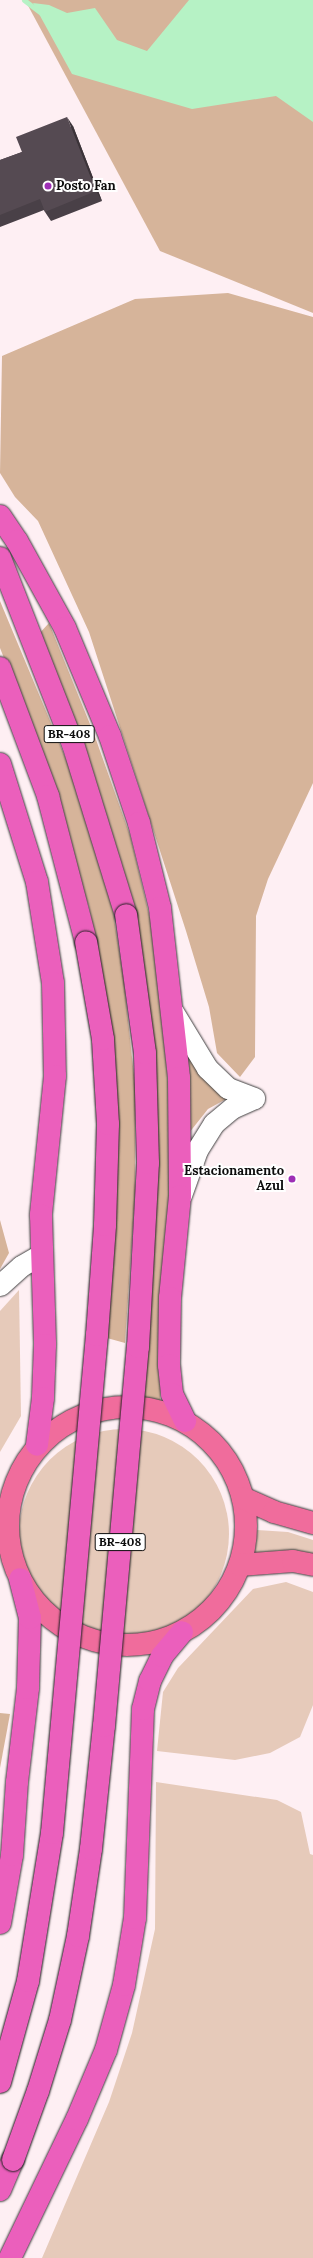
<!DOCTYPE html>
<html>
<head>
<meta charset="utf-8">
<style>
	body { margin:0 }
	#map { position:relative; width:313px; height:2258px; overflow:hidden; background:#feeff3; font-family:Lora,serif }
	div>[style] { position:absolute }
	[style*='--x'] { left:calc(var(--x)*1px); top:calc(var(--y)*1px); width:calc(var(--w)*1px); rotate:calc(var(--a)*1deg) }
	.green>* { inset:0; background:#e6caba }
	.round { border-radius:50% }
	.forest>* { inset:0; background:#d6b49a }
	.water>* { inset:0; background:#b6f2c5 }
	.stream>* { height:5px; margin:-2.5px; padding:0 2.5px; transform-origin:2.5px; border-radius:2.5px; background:#b6f2c5 }
	.roads { filter:drop-shadow(0 0 1px #404040) drop-shadow(0 0 1px #404040) }
	.minor>* { height:21px; margin:-10.5px; padding:0 10.5px; transform-origin:10.5px; border-radius:10.5px; background:#fff }
	.major>* { height:22px; margin:-11px; padding:0 11px; transform-origin:11px; border-radius:11px; background:#f06c9c }
	.major>.ring { margin:-11px; padding:0; box-sizing:content-box; background:none; border:22px solid #f06c9c; border-radius:50% }
	.highway>* { height:22px; margin:-11px; padding:0 11px; transform-origin:11px; border-radius:11px; background:#eb5fbc }
	.bridges { filter:drop-shadow(0 0 1px #1e1e1e) drop-shadow(0 0 1px #1e1e1e) }
	.highway-bridge>* { height:22px; margin:-11px; padding:0 11px; transform-origin:11px; border-radius:11px; background:#eb5fbc }
	.wall>* { inset:0; background:#494047 }
	.shaded-wall>* { inset:0; background:#3c3439 }
	.building>* { inset:0; background:#554a52 }
	.dots>* { width:11px; height:11px; translate:-50% -50%; box-sizing:border-box; border:2px solid #fff; border-radius:50% }
	span { translate:-50% -50%; white-space:nowrap; text-align:center; line-height:1.15; -webkit-text-stroke:4px #fff; paint-order:stroke }
	.shield-label span { padding:1px 3px; background:#fff; border:1px solid; border-radius:3px; -webkit-text-stroke-width:0 }
	.shield-label { font-size:12px; color:#0d0d0d; font-weight:700 }
	.poi-label { font-size:13px; color:#0d0d0d; font-weight:700 }
	.left { translate:0 -50%; text-align:left }
	.right { translate:-100% -50%; text-align:right }
</style>
</head>
<body>
<div id="map">
	<div class="green">
		<div style="clip-path:polygon(19px 1290px,21px 1416px,0 1452px,0 1311px)"></div>
		<div class="round" style="left:19px;top:1429px;width:210px;height:210px"></div>
		<div style="clip-path:polygon(257px 1530px,288px 1532px,313px 1540px,313px 1559px,254px 1557px)"></div>
		<div style="clip-path:polygon(286px 1582px,313px 1592px,313px 1705px,300px 1737px,270px 1753px,235px 1760px,157px 1751px,163px 1692px,178px 1668px,253px 1589px)"></div>
		<div style="clip-path:polygon(156px 1782px,277px 1800px,301px 1812px,310px 1854px,313px 1855px,313px 2258px,42px 2258px,109px 2102px,132px 2033px,155px 1929px)"></div>
	</div>
	<div class="forest">
		<div style="clip-path:polygon(25px 0,313px 0,313px 313px,160px 251px)"></div>
		<div style="clip-path:polygon(228px 293px,313px 317px,313px 783px,268px 879px,256px 916px,255px 1057px,240px 1077px,217px 1053px,209px 1007px,186px 931px,89px 632px,38px 521px,15px 497px,0 473px,2px 356px,135px 299px)"></div>
		<div style="clip-path:polygon(0 601px,79px 790px,110px 892px,124px 983px,135px 1085px,135px 1193px,125px 1343px,107px 1338px,117px 1190px,113px 1064px,106px 997px,89px 907px,23px 706px,0 648px)"></div>
		<div style="clip-path:polygon(49px 623px,94px 734px,130px 835px,155px 939px,172px 1126px,160px 1404px,140px 1399px,144px 990px,36px 637px)"></div>
		<div style="clip-path:polygon(185px 1047px,230px 1097px,208px 1109px,189px 1133px)"></div>
		<div style="clip-path:polygon(0 1220px,9px 1253px,0 1269px)"></div>
		<div style="clip-path:polygon(0 1713px,10px 1714px,0 1768px)"></div>
	</div>
	<div class="water">
		<div style="clip-path:polygon(189px 0,313px 0,313px 122px,276px 96px,192px 109px,72px 74px,33px 3px,49px 5px,67px 13px,95px 8px,117px 40px,147px 51px)"></div>
	</div>
	<div class="stream">
		<div style="--x:24;--y:0;--w:21;--a:37"></div>
	</div>
	<div class="roads">
		<div class="minor">
			<div style="--x:173;--y:1012;--w:66;--a:58.7"></div>
			<div style="--x:207;--y:1068;--w:29;--a:44"></div>
			<div style="--x:228;--y:1088;--w:28;--a:21"></div>
			<div style="--x:181;--y:1195;--w:48;--a:-70.4"></div>
			<div style="--x:197;--y:1150;--w:32;--a:-58"></div>
			<div style="--x:214;--y:1123;--w:23;--a:-40"></div>
			<div style="--x:232;--y:1108;--w:24;--a:-24"></div>
			<div style="--x:0;--y:1285;--w:28;--a:-42"></div>
			<div style="--x:21;--y:1266;--w:24;--a:-30"></div>
		</div>
		<div class="major">
			<div class="ring" style="left:8px;top:1407px;width:216px;height:216px"></div>
			<div style="--x:243;--y:1498;--w:34;--a:24"></div>
			<div style="--x:274;--y:1512;--w:41;--a:15.8"></div>
			<div style="--x:240;--y:1565;--w:53;--a:-4.3"></div>
			<div style="--x:293;--y:1561;--w:20;--a:11"></div>
		</div>
		<div class="highway">
			<div style="--x:0;--y:516;--w:30;--a:56"></div>
			<div style="--x:17;--y:541;--w:99;--a:61.1"></div>
			<div style="--x:65;--y:628;--w:117;--a:67.4"></div>
			<div style="--x:110;--y:736;--w:92;--a:71.6"></div>
			<div style="--x:139;--y:823;--w:88;--a:76.1"></div>
			<div style="--x:160;--y:908;--w:171;--a:83.6"></div>
			<div style="--x:179;--y:1078;--w:118;--a:89.5"></div>
			<div style="--x:180;--y:1196;--w:102;--a:95.6"></div>
			<div style="--x:170;--y:1298;--w:67;--a:90.9"></div>
			<div style="--x:169;--y:1365;--w:29;--a:84"></div>
			<div style="--x:172;--y:1394;--w:30;--a:64"></div>
			<div style="--x:0;--y:558;--w:200;--a:68.6"></div>
			<div style="--x:73;--y:744;--w:179;--a:72.8"></div>
			<div style="--x:0;--y:668;--w:137;--a:69.4"></div>
			<div style="--x:48;--y:796;--w:151;--a:75.4"></div>
			<div style="--x:0;--y:764;--w:124;--a:72.6"></div>
			<div style="--x:37;--y:882;--w:102;--a:81"></div>
			<div style="--x:53;--y:983;--w:93;--a:88.8"></div>
			<div style="--x:55;--y:1076;--w:140;--a:95.8"></div>
			<div style="--x:41;--y:1215;--w:130;--a:88.2"></div>
			<div style="--x:45;--y:1345;--w:53;--a:92.2"></div>
			<div style="--x:43;--y:1398;--w:47;--a:97.3"></div>
			<div style="--x:0;--y:1923;--w:69;--a:-80"></div>
			<div style="--x:12;--y:1855;--w:73;--a:-86.1"></div>
			<div style="--x:17;--y:1782;--w:95;--a:-83.3"></div>
			<div style="--x:28;--y:1688;--w:70;--a:-88.4"></div>
			<div style="--x:30;--y:1618;--w:40;--a:-104.4"></div>
			<div style="--x:0;--y:2190;--w:33;--a:-67"></div>
			<div style="--x:10;--y:2258;--w:154;--a:-64.3"></div>
			<div style="--x:77;--y:2119;--w:75;--a:-67.2"></div>
			<div style="--x:106;--y:2050;--w:67;--a:-74.5"></div>
			<div style="--x:124;--y:1985;--w:68;--a:-80.7"></div>
			<div style="--x:135;--y:1918;--w:209;--a:-87.8"></div>
			<div style="--x:143;--y:1709;--w:29;--a:-76"></div>
			<div style="--x:150;--y:1681;--w:28;--a:-64"></div>
			<div style="--x:162;--y:1656;--w:31;--a:-50"></div>
		</div>
	</div>
	<div class="bridges">
		<div class="highway-bridge">
			<div style="--x:0;--y:2082;--w:105;--a:-74.5"></div>
			<div style="--x:28;--y:1981;--w:150;--a:-80.8"></div>
			<div style="--x:52;--y:1833;--w:500;--a:-84.84"></div>
			<div style="--x:97;--y:1335;--w:110;--a:-85.8"></div>
			<div style="--x:105;--y:1225;--w:101;--a:-88.3"></div>
			<div style="--x:108;--y:1124;--w:85;--a:-93.4"></div>
			<div style="--x:103;--y:1039;--w:98;--a:-99.9"></div>
			<div style="--x:13;--y:2160;--w:73;--a:-70.1"></div>
			<div style="--x:38;--y:2091;--w:74;--a:-72.8"></div>
			<div style="--x:60;--y:2020;--w:86;--a:-77.9"></div>
			<div style="--x:78;--y:1936;--w:88;--a:-81.5"></div>
			<div style="--x:91;--y:1849;--w:124;--a:-84"></div>
			<div style="--x:104;--y:1726;--w:381;--a:-84.9"></div>
			<div style="--x:138;--y:1347;--w:184;--a:-86.9"></div>
			<div style="--x:148;--y:1163;--w:110;--a:-91.6"></div>
			<div style="--x:145;--y:1053;--w:139;--a:-97.8"></div>
		</div>
	</div>
	<div class="wall">
		<div style="clip-path:polygon(73px 126px,102px 201px,51px 221px,45px 212px,44px 210px,0 227px,0 160px,22px 152px)"></div>
	</div>
	<div class="shaded-wall">
		<div style="clip-path:polygon(67px 117px,73px 126px,102px 201px,96px 191px)"></div>
	</div>
	<div class="building">
		<div style="clip-path:polygon(67px 117px,96px 191px,45px 212px,40px 199px,0 215px,0 160px,22px 152px,16px 137px)"></div>
	</div>
	<div class="dots">
		<div style="left:48px;top:186px;background:#9e2eb5"></div>
		<div style="left:292px;top:1179px;background:#9e2eb5"></div>
	</div>
	<div class="shield-label">
		<span style="left:69px;top:734px">BR-408</span>
		<span style="left:120px;top:1542px">BR-408</span>
	</div>
	<div class="poi-label">
		<span class="left" style="left:56px;top:186px">Posto Fan</span>
		<span class="right" style="left:284px;top:1179px">Estacionamento<br>Azul</span>
	</div>
</div>
</body>
</html>
